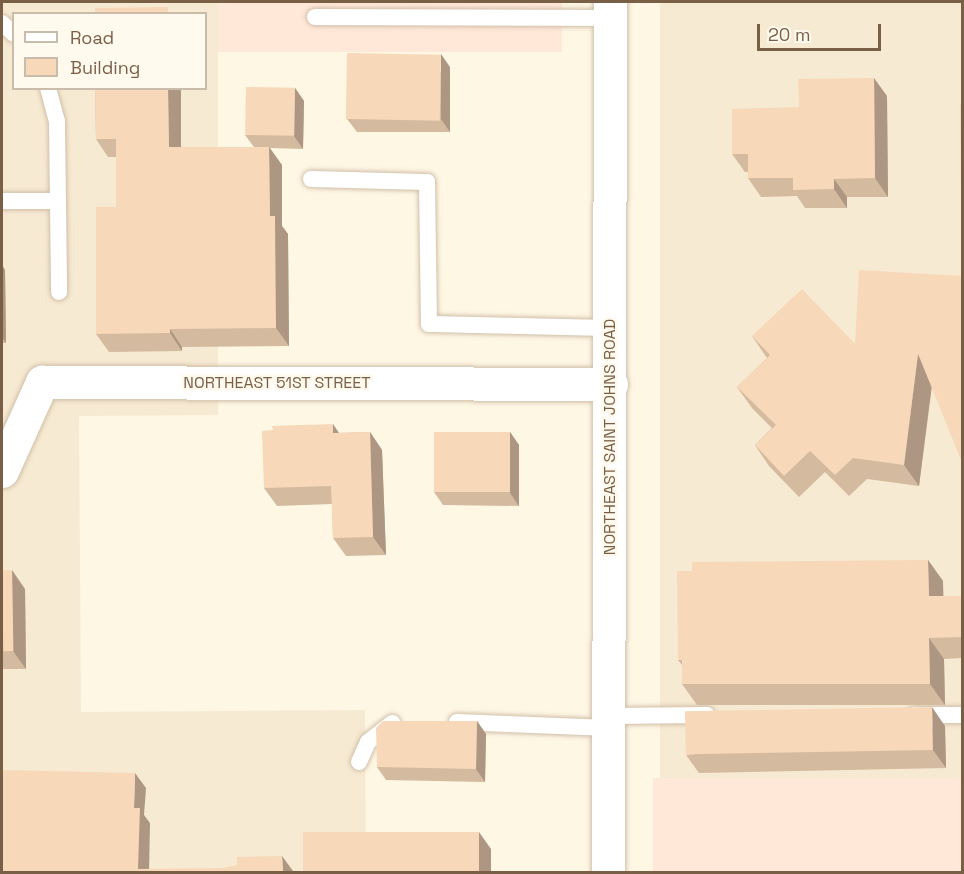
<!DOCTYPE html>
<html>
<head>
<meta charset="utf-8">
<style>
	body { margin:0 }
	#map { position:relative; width:964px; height:874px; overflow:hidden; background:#fef7e4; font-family:"Space Grotesk",sans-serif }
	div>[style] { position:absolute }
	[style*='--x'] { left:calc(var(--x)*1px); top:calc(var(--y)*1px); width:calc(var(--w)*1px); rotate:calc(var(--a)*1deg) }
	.residential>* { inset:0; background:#f7ead2; transform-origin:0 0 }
	.commercial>* { inset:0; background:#ffe8d8; transform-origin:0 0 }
	.roads { filter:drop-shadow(0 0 2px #d1bfa9) drop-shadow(0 0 2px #d1bfa9) }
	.lane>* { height:16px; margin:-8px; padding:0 8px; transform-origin:8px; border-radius:8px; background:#fff }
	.street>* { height:33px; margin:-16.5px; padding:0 16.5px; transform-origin:16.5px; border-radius:16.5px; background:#fff }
	.secondary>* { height:33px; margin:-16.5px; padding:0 16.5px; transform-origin:16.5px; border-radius:16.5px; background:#fff }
	.wall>* { inset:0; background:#d4ba9f }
	.shaded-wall>* { inset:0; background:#ad9782 }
	.building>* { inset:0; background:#f7d8b9; transform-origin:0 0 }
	span { translate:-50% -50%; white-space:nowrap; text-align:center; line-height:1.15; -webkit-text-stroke:5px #fffaed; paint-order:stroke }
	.street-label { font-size:16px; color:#7a5f47 }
	.frame { position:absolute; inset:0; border:3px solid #7a5f47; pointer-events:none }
	.legend { position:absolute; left:12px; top:12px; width:195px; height:78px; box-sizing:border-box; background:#fffaed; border:2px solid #cabcab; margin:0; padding:8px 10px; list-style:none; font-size:18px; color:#7a5f47 }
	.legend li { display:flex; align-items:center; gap:12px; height:30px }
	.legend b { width:30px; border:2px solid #cabcab }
	.scale { position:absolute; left:757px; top:24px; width:124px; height:27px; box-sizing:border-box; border:3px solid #7a5f47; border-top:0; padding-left:8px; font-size:18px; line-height:21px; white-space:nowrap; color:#7a5f47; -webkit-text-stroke:4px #fffaed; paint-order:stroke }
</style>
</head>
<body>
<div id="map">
	<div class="residential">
		<div style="clip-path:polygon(evenodd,2px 2px,218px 2px,218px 415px,79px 416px,81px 712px,365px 710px,366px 872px,2px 872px,2px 2px,14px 14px,206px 14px,206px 88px,14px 88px,14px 14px)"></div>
		<div style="left:660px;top:2px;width:302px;height:780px"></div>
	</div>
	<div class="commercial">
		<div style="left:218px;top:2px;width:344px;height:50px"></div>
		<div style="left:962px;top:778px;width:94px;height:309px;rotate:90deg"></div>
	</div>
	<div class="roads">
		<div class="lane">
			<div style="--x:315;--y:17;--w:295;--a:0.2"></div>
			<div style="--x:2;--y:23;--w:16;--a:43"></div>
			<div style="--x:48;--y:88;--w:34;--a:75"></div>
			<div style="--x:57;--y:121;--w:171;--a:89.3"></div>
			<div style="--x:311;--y:179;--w:116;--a:1.5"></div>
			<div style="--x:427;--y:182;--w:142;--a:89.2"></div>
			<div style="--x:429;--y:324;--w:181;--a:1.3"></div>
			<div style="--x:2;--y:201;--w:56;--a:0"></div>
			<div style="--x:915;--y:715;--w:47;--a:0"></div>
			<div style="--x:609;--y:716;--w:98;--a:-0.6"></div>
			<div style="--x:457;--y:722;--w:152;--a:2.3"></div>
			<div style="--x:359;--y:762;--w:22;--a:-66"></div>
			<div style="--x:368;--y:742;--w:31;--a:-38"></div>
		</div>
		<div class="street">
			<div style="--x:2;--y:471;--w:98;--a:-65.8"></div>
			<div style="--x:42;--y:382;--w:569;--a:0.2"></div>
		</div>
		<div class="secondary">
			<div style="--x:608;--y:872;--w:870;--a:-89.87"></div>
		</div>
	</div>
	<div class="wall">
		<div style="clip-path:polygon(450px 67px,450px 132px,357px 132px,347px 119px)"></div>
		<div style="clip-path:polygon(95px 88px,181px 88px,181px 147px,254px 147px,245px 135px,295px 88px,304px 101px,303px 149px,270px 148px,282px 165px,282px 226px,288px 234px,289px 346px,182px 347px,182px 351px,109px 352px,96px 334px,116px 207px,116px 157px,108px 157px,96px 139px)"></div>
		<div style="clip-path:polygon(887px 96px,888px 197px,847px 197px,847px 208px,805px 208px,797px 196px,761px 197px,748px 178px,748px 172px,745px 172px,732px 154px,799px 107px)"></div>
		<div style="clip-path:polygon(2px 265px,5px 270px,6px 343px,2px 343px)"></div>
		<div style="clip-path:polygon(962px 276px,963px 464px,932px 387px,919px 486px,867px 479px,849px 496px,825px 472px,799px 497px,769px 466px,755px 445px,772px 428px,752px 408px,737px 387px,767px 358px,752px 336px,855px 344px)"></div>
		<div style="clip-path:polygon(370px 432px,382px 450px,386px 555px,346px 556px,333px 538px,332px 504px,277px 506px,264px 488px,339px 433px)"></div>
		<div style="clip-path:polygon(510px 432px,519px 445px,519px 506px,443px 505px,434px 492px)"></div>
		<div style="clip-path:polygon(928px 560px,943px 581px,943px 596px,963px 596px,963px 658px,944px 659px,945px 705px,697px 705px,682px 684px,682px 665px,678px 660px,692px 571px)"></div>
		<div style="clip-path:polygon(2px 571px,25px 589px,26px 669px,2px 669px)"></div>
		<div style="clip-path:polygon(477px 721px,486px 734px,485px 782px,386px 780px,377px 767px)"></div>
		<div style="clip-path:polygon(945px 726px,946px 768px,699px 773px,686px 755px)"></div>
	</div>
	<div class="shaded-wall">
		<div style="clip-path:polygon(441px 54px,450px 67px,450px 132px,441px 119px)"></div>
		<div style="clip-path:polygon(874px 78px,887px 96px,888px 197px,875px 178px)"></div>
		<div style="clip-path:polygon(168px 88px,181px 88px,181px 165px,169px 147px)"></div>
		<div style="clip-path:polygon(295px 88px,304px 101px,303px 149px,294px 136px)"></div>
		<div style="clip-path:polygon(269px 147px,282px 165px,282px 226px,288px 234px,289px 346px,276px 328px,270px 216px)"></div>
		<div style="clip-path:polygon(834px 179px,847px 197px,847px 208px,834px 189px)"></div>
		<div style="clip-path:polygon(2px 265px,5px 270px,6px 343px,2px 337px)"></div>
		<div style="clip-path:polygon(170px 329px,182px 347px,182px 351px,170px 333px)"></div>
		<div style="clip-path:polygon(918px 354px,933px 375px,919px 486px,904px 465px)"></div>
		<div style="clip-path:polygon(333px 424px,345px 442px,333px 433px)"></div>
		<div style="clip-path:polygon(370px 432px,382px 450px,386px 555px,373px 537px)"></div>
		<div style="clip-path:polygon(510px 432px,519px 445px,519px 506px,510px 493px)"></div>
		<div style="clip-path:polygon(928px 560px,943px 581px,944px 617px,929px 596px)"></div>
		<div style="clip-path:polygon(12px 570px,25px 589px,26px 669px,13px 651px)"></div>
		<div style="clip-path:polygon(929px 638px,944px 659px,945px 705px,930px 684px)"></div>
		<div style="clip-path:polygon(932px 707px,945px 726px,946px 768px,933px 750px)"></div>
		<div style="clip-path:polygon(477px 721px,486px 734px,485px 782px,476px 769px)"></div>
		<div style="clip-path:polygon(135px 773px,146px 788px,144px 815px,150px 823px,149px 873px,138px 869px,134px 808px)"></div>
		<div style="clip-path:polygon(479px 832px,491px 849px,491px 873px,479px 873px)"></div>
		<div style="clip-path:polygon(282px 856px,293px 871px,293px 873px,283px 873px)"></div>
	</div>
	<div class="building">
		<div style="clip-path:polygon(168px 7px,168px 14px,95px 14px,95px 8px)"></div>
		<div style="left:347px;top:53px;width:94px;height:66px;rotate:1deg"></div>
		<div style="clip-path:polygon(874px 78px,875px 178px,834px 179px,834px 189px,793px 190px,793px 178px,748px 178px,748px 154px,732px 154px,732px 109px,799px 107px,798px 79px)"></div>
		<div style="left:246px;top:87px;width:49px;height:48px;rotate:1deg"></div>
		<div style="clip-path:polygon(95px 88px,168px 88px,169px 147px,269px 147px,270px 216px,275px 216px,276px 328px,170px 329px,170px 333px,96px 334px,96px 207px,116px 207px,116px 139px,96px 139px)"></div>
		<div style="clip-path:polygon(960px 104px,963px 104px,963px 464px,918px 354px,904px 465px,853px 458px,835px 475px,810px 451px,784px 476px,755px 445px,776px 425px,737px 387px,770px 355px,752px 336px,802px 289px,855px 344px,859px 270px,962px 276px)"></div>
		<div style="clip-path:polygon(333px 424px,333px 433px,370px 432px,373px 537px,333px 538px,331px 486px,264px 488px,262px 431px,273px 430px,272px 426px)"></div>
		<div style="left:434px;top:432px;width:76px;height:60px"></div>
		<div style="clip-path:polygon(928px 560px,929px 596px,963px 596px,963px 637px,929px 638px,930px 684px,682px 684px,682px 660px,678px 660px,677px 571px,692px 571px,692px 562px)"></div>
		<div style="left:12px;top:570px;width:81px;height:10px;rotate:89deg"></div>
		<div style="left:932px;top:707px;width:43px;height:247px;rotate:89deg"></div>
		<div style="clip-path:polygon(383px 721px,477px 721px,476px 769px,377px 767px,376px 728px)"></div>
		<div style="clip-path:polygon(2px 770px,135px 773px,134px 808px,140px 808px,138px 869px,223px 868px,237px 865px,237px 857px,282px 856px,283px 873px,2px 873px)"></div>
		<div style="left:479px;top:832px;width:41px;height:176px;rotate:90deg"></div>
	</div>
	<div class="street-label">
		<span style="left:277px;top:383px">NORTHEAST 51ST STREET</span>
		<span style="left:610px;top:437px;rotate:-90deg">NORTHEAST SAINT JOHNS ROAD</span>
	</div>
	<div class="frame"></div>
	<ul class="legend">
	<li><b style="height:8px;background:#fff"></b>Road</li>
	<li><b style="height:16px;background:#f7d8b9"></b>Building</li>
	</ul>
	<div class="scale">20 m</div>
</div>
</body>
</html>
